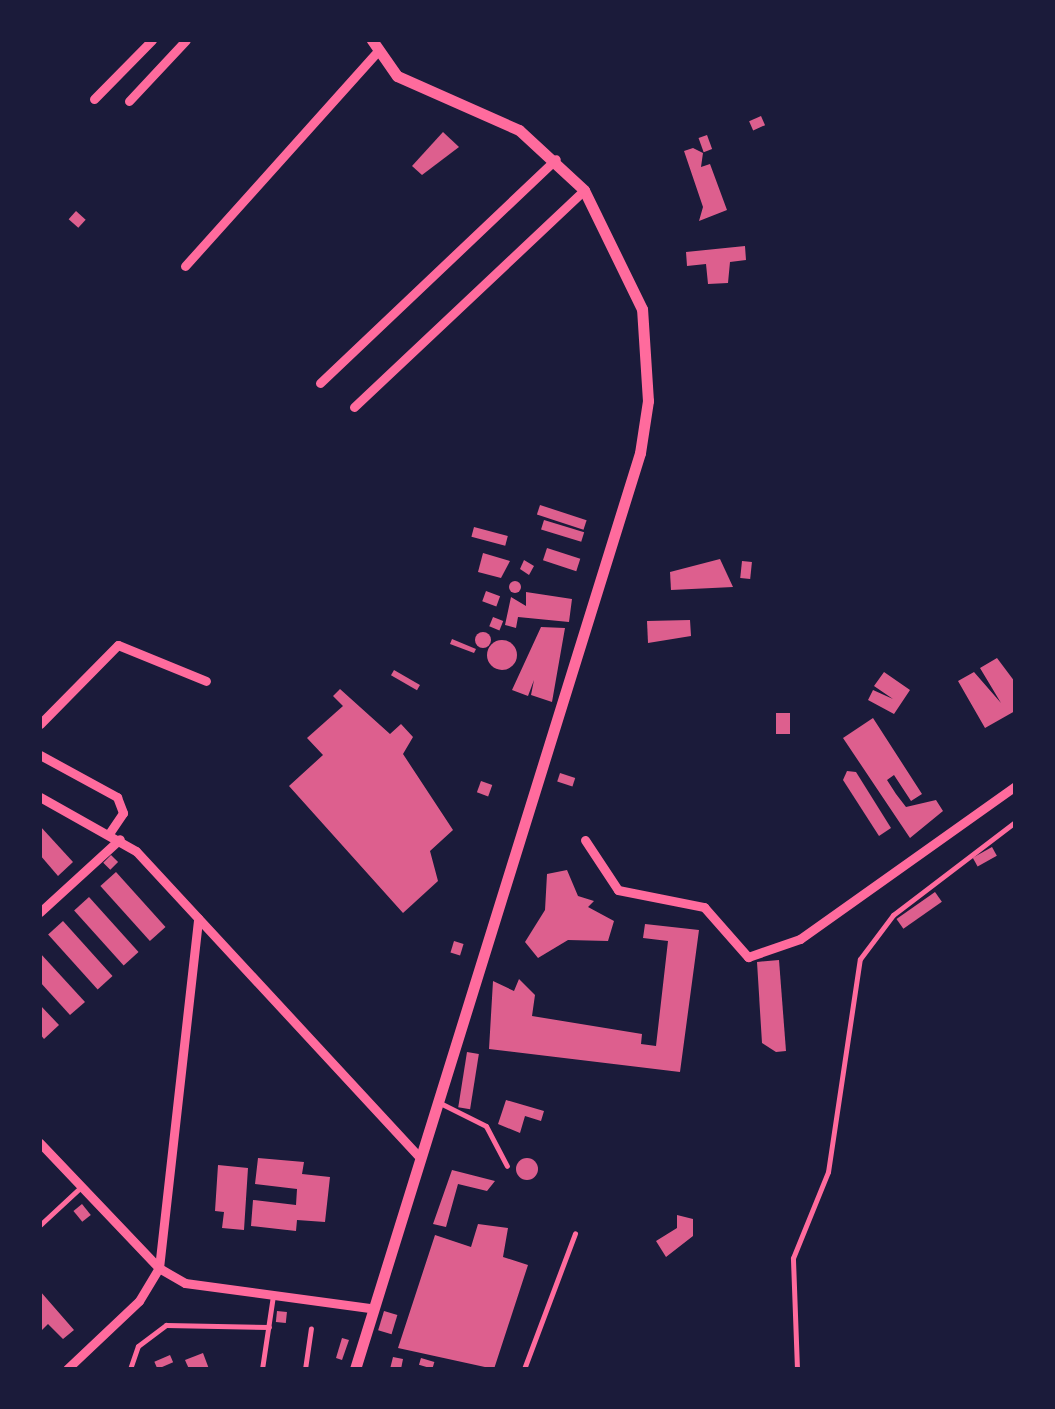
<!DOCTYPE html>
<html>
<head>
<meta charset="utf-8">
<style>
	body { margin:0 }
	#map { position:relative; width:1055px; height:1409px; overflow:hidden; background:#1b1b3a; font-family:"Open Sans",sans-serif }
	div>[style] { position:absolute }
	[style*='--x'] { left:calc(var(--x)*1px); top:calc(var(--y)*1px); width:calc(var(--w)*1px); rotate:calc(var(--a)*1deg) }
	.building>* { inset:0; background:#dd5f8e; transform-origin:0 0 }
	.round { border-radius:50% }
	.service>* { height:5px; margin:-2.5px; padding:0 2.5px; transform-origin:2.5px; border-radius:2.5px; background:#ff6b9d }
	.minor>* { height:9px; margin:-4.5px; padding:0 4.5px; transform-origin:4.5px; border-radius:4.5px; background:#ff6b9d }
	.tertiary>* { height:11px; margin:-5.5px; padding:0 5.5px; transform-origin:5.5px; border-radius:5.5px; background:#ff6b9d }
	span { translate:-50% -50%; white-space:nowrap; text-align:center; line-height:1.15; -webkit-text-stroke:9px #1b1b3a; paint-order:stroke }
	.frame { position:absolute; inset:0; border:42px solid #1b1b3a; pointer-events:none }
</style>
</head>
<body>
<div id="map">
	<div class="building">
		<div style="left:761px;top:116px;width:10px;height:13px;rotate:66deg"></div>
		<div style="clip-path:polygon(443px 132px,459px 147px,422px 175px,412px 166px)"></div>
		<div style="left:707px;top:135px;width:15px;height:9px;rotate:70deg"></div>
		<div style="clip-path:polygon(693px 148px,703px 153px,701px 167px,710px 164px,727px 210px,699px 221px,703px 207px,684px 151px)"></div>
		<div style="left:76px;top:211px;width:13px;height:11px;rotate:42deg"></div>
		<div style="clip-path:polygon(745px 246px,746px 260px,730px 262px,728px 283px,708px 284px,706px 264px,687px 266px,686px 252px)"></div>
		<div style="left:540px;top:505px;width:49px;height:10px;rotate:18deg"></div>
		<div style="left:544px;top:520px;width:42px;height:10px;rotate:17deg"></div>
		<div style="left:474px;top:527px;width:35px;height:10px;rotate:15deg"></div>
		<div style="left:547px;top:548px;width:35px;height:13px;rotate:18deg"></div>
		<div style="clip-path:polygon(483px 553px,510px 561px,501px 578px,478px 572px)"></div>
		<div style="clip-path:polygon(720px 559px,733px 587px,671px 590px,670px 572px)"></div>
		<div style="clip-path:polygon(524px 560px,534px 566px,529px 575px,520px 569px)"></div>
		<div style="left:742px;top:561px;width:10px;height:17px;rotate:6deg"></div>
		<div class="round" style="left:509px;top:581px;width:12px;height:12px"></div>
		<div style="left:486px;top:591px;width:15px;height:11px;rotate:20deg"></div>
		<div style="clip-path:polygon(526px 592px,572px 599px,569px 622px,518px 617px,516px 628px,505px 625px,511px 597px,526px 606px)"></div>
		<div style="left:493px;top:617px;width:11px;height:10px;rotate:22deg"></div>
		<div style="clip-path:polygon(690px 620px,691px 636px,648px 643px,647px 621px)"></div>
		<div style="clip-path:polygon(541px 627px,565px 628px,552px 702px,531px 695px,534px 680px,528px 696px,512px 690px)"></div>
		<div class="round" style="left:475px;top:632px;width:16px;height:16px"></div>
		<div style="clip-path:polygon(452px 639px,476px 649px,474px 653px,450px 644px)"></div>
		<div class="round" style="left:487px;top:640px;width:30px;height:30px"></div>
		<div style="clip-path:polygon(997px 658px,1015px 682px,1015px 711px,985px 728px,958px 681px,974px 672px,1001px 703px,980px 668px)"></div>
		<div style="left:394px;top:670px;width:30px;height:6px;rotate:30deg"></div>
		<div style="clip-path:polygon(884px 672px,910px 690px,894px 714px,868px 700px,873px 690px,893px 699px,874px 686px)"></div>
		<div style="clip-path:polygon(340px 689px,390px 734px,401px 724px,413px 737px,403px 754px,453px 830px,430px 851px,438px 881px,403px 913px,289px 786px,323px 755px,307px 738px,343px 706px,333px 696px)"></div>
		<div style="left:776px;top:713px;width:14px;height:21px"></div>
		<div style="clip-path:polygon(873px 718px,922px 794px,911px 801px,894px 775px,887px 780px,896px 794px,906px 807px,936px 800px,943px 811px,910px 838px,843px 738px)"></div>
		<div style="clip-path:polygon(847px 771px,856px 772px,891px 828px,879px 836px,843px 780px)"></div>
		<div style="left:560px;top:773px;width:16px;height:9px;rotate:18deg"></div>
		<div style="left:481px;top:781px;width:12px;height:12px;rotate:20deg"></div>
		<div style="clip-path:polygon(40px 826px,73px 862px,58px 876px,40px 855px)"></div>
		<div style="left:992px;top:847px;width:10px;height:22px;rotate:61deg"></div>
		<div style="left:111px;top:855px;width:10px;height:11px;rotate:45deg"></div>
		<div style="clip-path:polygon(567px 870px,578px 896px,594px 901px,588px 907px,614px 921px,608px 941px,568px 940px,538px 958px,525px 942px,545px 910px,547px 874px)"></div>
		<div style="left:116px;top:872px;width:74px;height:21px;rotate:48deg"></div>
		<div style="left:935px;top:892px;width:12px;height:47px;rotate:55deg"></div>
		<div style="left:89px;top:897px;width:74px;height:20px;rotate:48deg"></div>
		<div style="left:63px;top:921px;width:74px;height:20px;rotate:48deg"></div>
		<div style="clip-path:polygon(645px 924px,699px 930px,680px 1072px,489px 1049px,493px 981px,514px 991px,519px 979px,535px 995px,532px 1016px,642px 1034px,641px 1044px,656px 1046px,668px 941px,643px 938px)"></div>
		<div style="left:454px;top:941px;width:10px;height:12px;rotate:17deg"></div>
		<div style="clip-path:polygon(40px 953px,85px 1002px,70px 1015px,40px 982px)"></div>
		<div style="clip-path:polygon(779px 960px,786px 1051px,776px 1052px,762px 1043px,757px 962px)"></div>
		<div style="clip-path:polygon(40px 1005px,59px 1025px,44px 1039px,40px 1034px)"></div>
		<div style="left:467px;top:1052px;width:12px;height:56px;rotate:9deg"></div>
		<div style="clip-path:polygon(506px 1100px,544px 1111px,541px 1121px,525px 1116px,520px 1133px,498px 1124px)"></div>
		<div class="round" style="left:516px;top:1158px;width:22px;height:22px"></div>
		<div style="clip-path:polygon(258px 1158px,304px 1162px,302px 1174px,330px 1177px,325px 1222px,297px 1220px,296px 1231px,251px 1226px,253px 1200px,296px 1205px,297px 1189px,255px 1184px)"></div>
		<div style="clip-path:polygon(218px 1165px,248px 1168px,244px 1230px,222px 1228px,224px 1212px,215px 1211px)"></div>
		<div style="clip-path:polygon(452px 1170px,495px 1181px,487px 1191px,458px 1184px,446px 1227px,433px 1224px)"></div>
		<div style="left:82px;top:1204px;width:14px;height:11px;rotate:51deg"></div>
		<div style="clip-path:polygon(677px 1215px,693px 1219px,693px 1236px,666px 1257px,656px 1241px,677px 1228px)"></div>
		<div style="clip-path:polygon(478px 1224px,508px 1228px,503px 1257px,528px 1265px,494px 1369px,398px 1348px,435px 1235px,471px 1247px)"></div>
		<div style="clip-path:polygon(40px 1291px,74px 1330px,63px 1339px,48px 1324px,40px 1332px)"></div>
		<div style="left:277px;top:1311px;width:10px;height:11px;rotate:6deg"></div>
		<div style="left:384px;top:1311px;width:14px;height:20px;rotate:17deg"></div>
		<div style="clip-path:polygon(342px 1338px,349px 1340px,342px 1360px,336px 1358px)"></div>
		<div style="clip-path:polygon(203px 1353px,209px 1369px,189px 1369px,185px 1360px)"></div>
		<div style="left:170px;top:1355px;width:8px;height:17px;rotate:67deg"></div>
		<div style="clip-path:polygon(393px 1357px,403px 1359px,401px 1369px,390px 1369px)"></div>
		<div style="left:421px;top:1358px;width:14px;height:7px;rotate:17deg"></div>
	</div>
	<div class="service">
		<div style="--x:440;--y:1103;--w:51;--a:26.6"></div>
		<div style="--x:486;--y:1126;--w:45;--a:62.3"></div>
		<div style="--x:40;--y:1225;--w:56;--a:-42.8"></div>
		<div style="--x:130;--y:1369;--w:24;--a:-71"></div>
		<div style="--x:138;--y:1346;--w:35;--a:-37"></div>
		<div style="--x:166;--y:1325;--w:103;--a:1.1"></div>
		<div style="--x:262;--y:1369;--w:75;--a:-81.5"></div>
		<div style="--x:305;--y:1369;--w:41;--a:-81.7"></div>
		<div style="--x:524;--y:1369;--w:145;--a:-69.4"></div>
		<div style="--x:797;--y:1369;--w:111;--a:-92.1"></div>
		<div style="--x:793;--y:1258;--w:93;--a:-67.9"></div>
		<div style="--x:828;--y:1172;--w:215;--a:-81.5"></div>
		<div style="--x:860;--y:959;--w:55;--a:-53.1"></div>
		<div style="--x:893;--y:915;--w:153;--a:-37.3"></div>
	</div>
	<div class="minor">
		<div style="--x:94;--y:99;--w:83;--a:-45.5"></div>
		<div style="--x:129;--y:101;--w:83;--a:-46.9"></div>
		<div style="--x:185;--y:266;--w:286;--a:-48.1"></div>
		<div style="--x:320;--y:383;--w:325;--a:-43.5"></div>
		<div style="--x:354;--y:407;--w:316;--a:-43.3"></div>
		<div style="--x:40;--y:724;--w:111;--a:-45.4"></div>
		<div style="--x:118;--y:645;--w:95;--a:22.2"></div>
		<div style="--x:40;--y:755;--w:88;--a:28.6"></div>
		<div style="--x:117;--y:797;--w:17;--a:69"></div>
		<div style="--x:123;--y:813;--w:23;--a:124"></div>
		<div style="--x:40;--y:797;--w:110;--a:29.4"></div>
		<div style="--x:136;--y:851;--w:417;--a:47.2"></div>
		<div style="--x:585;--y:840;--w:60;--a:56.6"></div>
		<div style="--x:618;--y:890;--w:88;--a:11.2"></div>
		<div style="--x:704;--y:907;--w:67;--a:48.7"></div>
		<div style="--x:748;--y:957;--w:55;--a:-19.1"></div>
		<div style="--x:800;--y:939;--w:264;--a:-35.4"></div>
		<div style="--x:40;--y:912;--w:108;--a:-42.4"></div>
		<div style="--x:40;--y:1143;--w:173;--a:46.4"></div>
		<div style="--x:159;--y:1268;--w:352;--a:-83.6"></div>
		<div style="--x:67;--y:1369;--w:99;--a:-43.4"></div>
		<div style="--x:139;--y:1301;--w:39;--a:-59"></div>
		<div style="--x:159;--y:1268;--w:30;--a:30"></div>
		<div style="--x:185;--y:1283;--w:188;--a:7.7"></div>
	</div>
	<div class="tertiary">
		<div style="--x:355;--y:1369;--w:959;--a:-72.72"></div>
		<div style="--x:640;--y:453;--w:53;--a:-81.3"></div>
		<div style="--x:648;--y:401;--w:92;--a:-93.7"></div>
		<div style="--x:642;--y:309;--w:132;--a:-116"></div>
		<div style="--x:584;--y:190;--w:88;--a:-137.3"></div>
		<div style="--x:519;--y:130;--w:133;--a:-156.1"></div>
		<div style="--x:397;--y:76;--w:44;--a:-124.8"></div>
	</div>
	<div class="frame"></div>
</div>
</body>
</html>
